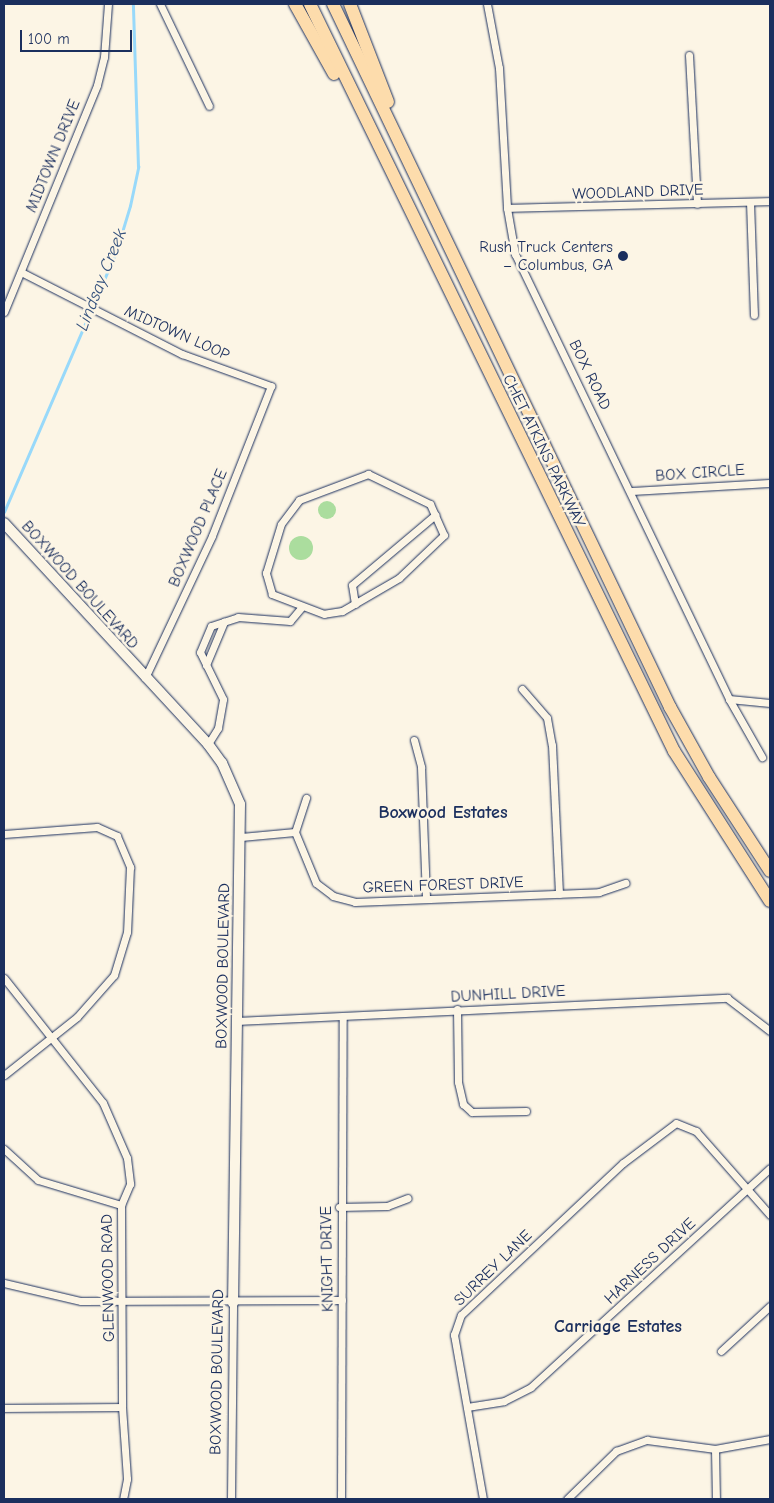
<!DOCTYPE html>
<html>
<head>
<meta charset="utf-8">
<style>
	body { margin:0 }
	#map { position:relative; width:774px; height:1503px; overflow:hidden; background:#fcf5e5; font-family:"Comic Neue",sans-serif }
	div>[style] { position:absolute }
	[style*='--x'] { left:calc(var(--x)*1px); top:calc(var(--y)*1px); width:calc(var(--w)*1px); rotate:calc(var(--a)*1deg) }
	.green>* { inset:0; background:#abdd9e }
	.round { border-radius:50% }
	.stream>* { height:2.5px; margin:-1.25px; padding:0 1.25px; transform-origin:1.25px; border-radius:1.25px; background:#98d9fa }
	.roads { filter:drop-shadow(0 0 1px #1b2f5e) drop-shadow(0 0 1px #1b2f5e) }
	.street>* { height:7px; margin:-3.5px; padding:0 3.5px; transform-origin:3.5px; border-radius:3.5px; background:#fcf5e5 }
	.secondary>* { height:10px; margin:-5px; padding:0 5px; transform-origin:5px; border-radius:5px; background:#fcf5e5 }
	.highway>* { height:12px; margin:-6px; padding:0 6px; transform-origin:6px; border-radius:6px; background:#fddcac }
	.dots>* { width:14px; height:14px; translate:-50% -50%; box-sizing:border-box; border:2px solid #fcf5e5; border-radius:50% }
	span { translate:-50% -50%; white-space:nowrap; text-align:center; line-height:1.15; -webkit-text-stroke:5px #fcf5e5; paint-order:stroke }
	.street-label { font-size:16px; color:#1b2f5e }
	.poi-label { font-size:16px; color:#1b2f5e }
	.right { translate:-100% -50%; text-align:right }
	.water-label { font-size:18px; color:#34517d; font-style:italic }
	.neighbourhood-label { font-size:18px; color:#1b2f5e; font-weight:700 }
	.frame { position:absolute; inset:0; border:5px solid #1b2f5e; pointer-events:none }
	.scale { position:absolute; left:20px; top:30px; width:112px; height:22px; box-sizing:border-box; border:2px solid #1b2f5e; border-top:0; padding-left:6px; font-size:15px; line-height:18px; white-space:nowrap; color:#1b2f5e; -webkit-text-stroke:4px #fcf5e5; paint-order:stroke }
</style>
</head>
<body>
<div id="map">
	<div class="green">
		<div class="round" style="left:318px;top:501px;width:18px;height:18px"></div>
		<div class="round" style="left:289px;top:536px;width:24px;height:24px"></div>
	</div>
	<div class="stream">
		<div style="--x:4;--y:512;--w:283;--a:-66.7"></div>
		<div style="--x:116;--y:252;--w:48;--a:-73.1"></div>
		<div style="--x:130;--y:206;--w:40;--a:-78"></div>
		<div style="--x:138;--y:167;--w:163;--a:-91.8"></div>
	</div>
	<div class="roads">
		<div class="street">
			<div style="--x:160;--y:4;--w:113;--a:64.3"></div>
			<div style="--x:487;--y:4;--w:65;--a:79.4"></div>
			<div style="--x:499;--y:68;--w:140;--a:86.7"></div>
			<div style="--x:507;--y:208;--w:47;--a:80.1"></div>
			<div style="--x:515;--y:254;--w:494;--a:64.3"></div>
			<div style="--x:729;--y:699;--w:41;--a:5.6"></div>
			<div style="--x:689;--y:55;--w:149;--a:86.9"></div>
			<div style="--x:750;--y:202;--w:113;--a:88"></div>
			<div style="--x:507;--y:208;--w:263;--a:-1.5"></div>
			<div style="--x:21;--y:272;--w:181;--a:27"></div>
			<div style="--x:182;--y:354;--w:95;--a:19.8"></div>
			<div style="--x:271;--y:386;--w:161;--a:111.5"></div>
			<div style="--x:212;--y:536;--w:157;--a:115.3"></div>
			<div style="--x:4;--y:312;--w:245;--a:-67.7"></div>
			<div style="--x:97;--y:85;--w:29;--a:-76"></div>
			<div style="--x:104;--y:57;--w:53;--a:-85.7"></div>
			<div style="--x:368;--y:474;--w:69;--a:25.8"></div>
			<div style="--x:430;--y:504;--w:34;--a:66"></div>
			<div style="--x:444;--y:535;--w:62;--a:136.3"></div>
			<div style="--x:399;--y:578;--w:66;--a:149.9"></div>
			<div style="--x:342;--y:611;--w:18;--a:171"></div>
			<div style="--x:324;--y:614;--w:56;--a:-159"></div>
			<div style="--x:272;--y:594;--w:22;--a:-106"></div>
			<div style="--x:266;--y:573;--w:51;--a:-73"></div>
			<div style="--x:281;--y:524;--w:30;--a:-53"></div>
			<div style="--x:299;--y:500;--w:74;--a:-20.6"></div>
			<div style="--x:631;--y:491;--w:139;--a:-3.3"></div>
			<div style="--x:355;--y:604;--w:19;--a:-99"></div>
			<div style="--x:352;--y:585;--w:109;--a:-40.1"></div>
			<div style="--x:206;--y:665;--w:47;--a:-67.3"></div>
			<div style="--x:522;--y:689;--w:38;--a:49"></div>
			<div style="--x:547;--y:718;--w:27;--a:80"></div>
			<div style="--x:552;--y:745;--w:149;--a:87.3"></div>
			<div style="--x:729;--y:699;--w:67;--a:60.4"></div>
			<div style="--x:414;--y:740;--w:28;--a:75"></div>
			<div style="--x:421;--y:767;--w:130;--a:87.8"></div>
			<div style="--x:208;--y:744;--w:19;--a:-58"></div>
			<div style="--x:218;--y:728;--w:29;--a:-80"></div>
			<div style="--x:223;--y:699;--w:52;--a:-116.1"></div>
			<div style="--x:200;--y:652;--w:28;--a:-67"></div>
			<div style="--x:211;--y:626;--w:28;--a:-18"></div>
			<div style="--x:238;--y:617;--w:52;--a:4.4"></div>
			<div style="--x:290;--y:621;--w:17;--a:-50"></div>
			<div style="--x:295;--y:832;--w:55;--a:67.6"></div>
			<div style="--x:316;--y:883;--w:21;--a:37"></div>
			<div style="--x:333;--y:896;--w:23;--a:15"></div>
			<div style="--x:355;--y:902;--w:244;--a:-2.3"></div>
			<div style="--x:599;--y:892;--w:28;--a:-19"></div>
			<div style="--x:295;--y:832;--w:36;--a:-72"></div>
			<div style="--x:4;--y:834;--w:93;--a:-4.3"></div>
			<div style="--x:97;--y:827;--w:22;--a:24"></div>
			<div style="--x:117;--y:836;--w:34;--a:67"></div>
			<div style="--x:130;--y:867;--w:65;--a:92.6"></div>
			<div style="--x:127;--y:932;--w:45;--a:106.8"></div>
			<div style="--x:114;--y:975;--w:56;--a:131.4"></div>
			<div style="--x:77;--y:1017;--w:93;--a:141.5"></div>
			<div style="--x:241;--y:837;--w:54;--a:-5.3"></div>
			<div style="--x:4;--y:978;--w:159;--a:51.6"></div>
			<div style="--x:103;--y:1103;--w:60;--a:66.4"></div>
			<div style="--x:127;--y:1158;--w:26;--a:83"></div>
			<div style="--x:130;--y:1184;--w:23;--a:113"></div>
			<div style="--x:121;--y:1205;--w:202;--a:89.7"></div>
			<div style="--x:122;--y:1407;--w:72;--a:86"></div>
			<div style="--x:127;--y:1479;--w:20;--a:101"></div>
			<div style="--x:457;--y:1009;--w:73;--a:89.2"></div>
			<div style="--x:458;--y:1082;--w:23;--a:77"></div>
			<div style="--x:463;--y:1104;--w:12;--a:42"></div>
			<div style="--x:472;--y:1112;--w:54;--a:-1.1"></div>
			<div style="--x:236;--y:1021;--w:492;--a:-2.7"></div>
			<div style="--x:727;--y:998;--w:54;--a:37.5"></div>
			<div style="--x:4;--y:1149;--w:46;--a:42.4"></div>
			<div style="--x:38;--y:1180;--w:87;--a:16.8"></div>
			<div style="--x:339;--y:1207;--w:48;--a:-1.2"></div>
			<div style="--x:387;--y:1206;--w:22;--a:-21"></div>
			<div style="--x:4;--y:1283;--w:79;--a:13.2"></div>
			<div style="--x:81;--y:1301;--w:261;--a:-0.2"></div>
			<div style="--x:721;--y:1351;--w:67;--a:-42.6"></div>
			<div style="--x:467;--y:1407;--w:37;--a:-9"></div>
			<div style="--x:504;--y:1401;--w:30;--a:-27"></div>
			<div style="--x:531;--y:1387;--w:324;--a:-42.5"></div>
			<div style="--x:4;--y:1408;--w:118;--a:-0.5"></div>
			<div style="--x:715;--y:1449;--w:50;--a:88.9"></div>
			<div style="--x:231;--y:1499;--w:196;--a:-89.4"></div>
			<div style="--x:341;--y:1499;--w:481;--a:-89.8"></div>
			<div style="--x:483;--y:1499;--w:167;--a:-100"></div>
			<div style="--x:454;--y:1335;--w:21;--a:-71"></div>
			<div style="--x:461;--y:1315;--w:222;--a:-43.2"></div>
			<div style="--x:623;--y:1163;--w:66;--a:-37"></div>
			<div style="--x:676;--y:1123;--w:22;--a:22"></div>
			<div style="--x:696;--y:1131;--w:112;--a:48.6"></div>
			<div style="--x:567;--y:1499;--w:69;--a:-44.4"></div>
			<div style="--x:616;--y:1451;--w:33;--a:-20"></div>
			<div style="--x:647;--y:1440;--w:69;--a:7.5"></div>
			<div style="--x:715;--y:1449;--w:56;--a:-10.3"></div>
		</div>
		<div class="secondary">
			<div style="--x:4;--y:523;--w:301;--a:47.3"></div>
			<div style="--x:208;--y:744;--w:24;--a:54"></div>
			<div style="--x:222;--y:763;--w:45;--a:66.3"></div>
			<div style="--x:240;--y:804;--w:499;--a:90.8"></div>
		</div>
		<div class="highway">
			<div style="--x:295;--y:4;--w:80;--a:60.9"></div>
			<div style="--x:310;--y:4;--w:831;--a:64.02"></div>
			<div style="--x:674;--y:751;--w:178;--a:57.4"></div>
			<div style="--x:333;--y:4;--w:780;--a:64.39"></div>
			<div style="--x:670;--y:707;--w:80;--a:60.9"></div>
			<div style="--x:709;--y:777;--w:112;--a:57"></div>
			<div style="--x:350;--y:4;--w:105;--a:68.8"></div>
		</div>
	</div>
	<div class="dots">
		<div style="left:623px;top:256px;background:#1b2f5e"></div>
	</div>
	<div class="street-label">
		<span style="left:53px;top:156px;rotate:-68deg">MIDTOWN DRIVE</span>
		<span style="left:638px;top:192px;rotate:-2deg">WOODLAND DRIVE</span>
		<span style="left:177px;top:333px;rotate:24deg">MIDTOWN LOOP</span>
		<span style="left:590px;top:375px;rotate:64deg">BOX ROAD</span>
		<span style="left:544px;top:451px;rotate:64deg">CHET ATKINS PARKWAY</span>
		<span style="left:700px;top:473px;rotate:-4deg">BOX CIRCLE</span>
		<span style="left:198px;top:528px;rotate:-67deg">BOXWOOD PLACE</span>
		<span style="left:80px;top:585px;rotate:48deg">BOXWOOD BOULEVARD</span>
		<span style="left:443px;top:885px;rotate:-2deg">GREEN FOREST DRIVE</span>
		<span style="left:223px;top:966px;rotate:-89deg">BOXWOOD BOULEVARD</span>
		<span style="left:508px;top:994px;rotate:-3deg">DUNHILL DRIVE</span>
		<span style="left:327px;top:1259px;rotate:-91deg">KNIGHT DRIVE</span>
		<span style="left:650px;top:1261px;rotate:-43deg">HARNESS DRIVE</span>
		<span style="left:493px;top:1268px;rotate:-44deg">SURREY LANE</span>
		<span style="left:108px;top:1278px;rotate:-91deg">GLENWOOD ROAD</span>
		<span style="left:217px;top:1372px;rotate:-89deg">BOXWOOD BOULEVARD</span>
	</div>
	<div class="poi-label">
		<span class="right" style="left:613px;top:256px">Rush Truck Centers<br>– Columbus, GA</span>
	</div>
	<div class="water-label">
		<span style="left:102px;top:280px;rotate:-68deg">Lindsay Creek</span>
	</div>
	<div class="neighbourhood-label">
		<span style="left:443px;top:813px">Boxwood Estates</span>
		<span style="left:618px;top:1327px">Carriage Estates</span>
	</div>
	<div class="frame"></div>
	<div class="scale">100 m</div>
</div>
</body>
</html>
